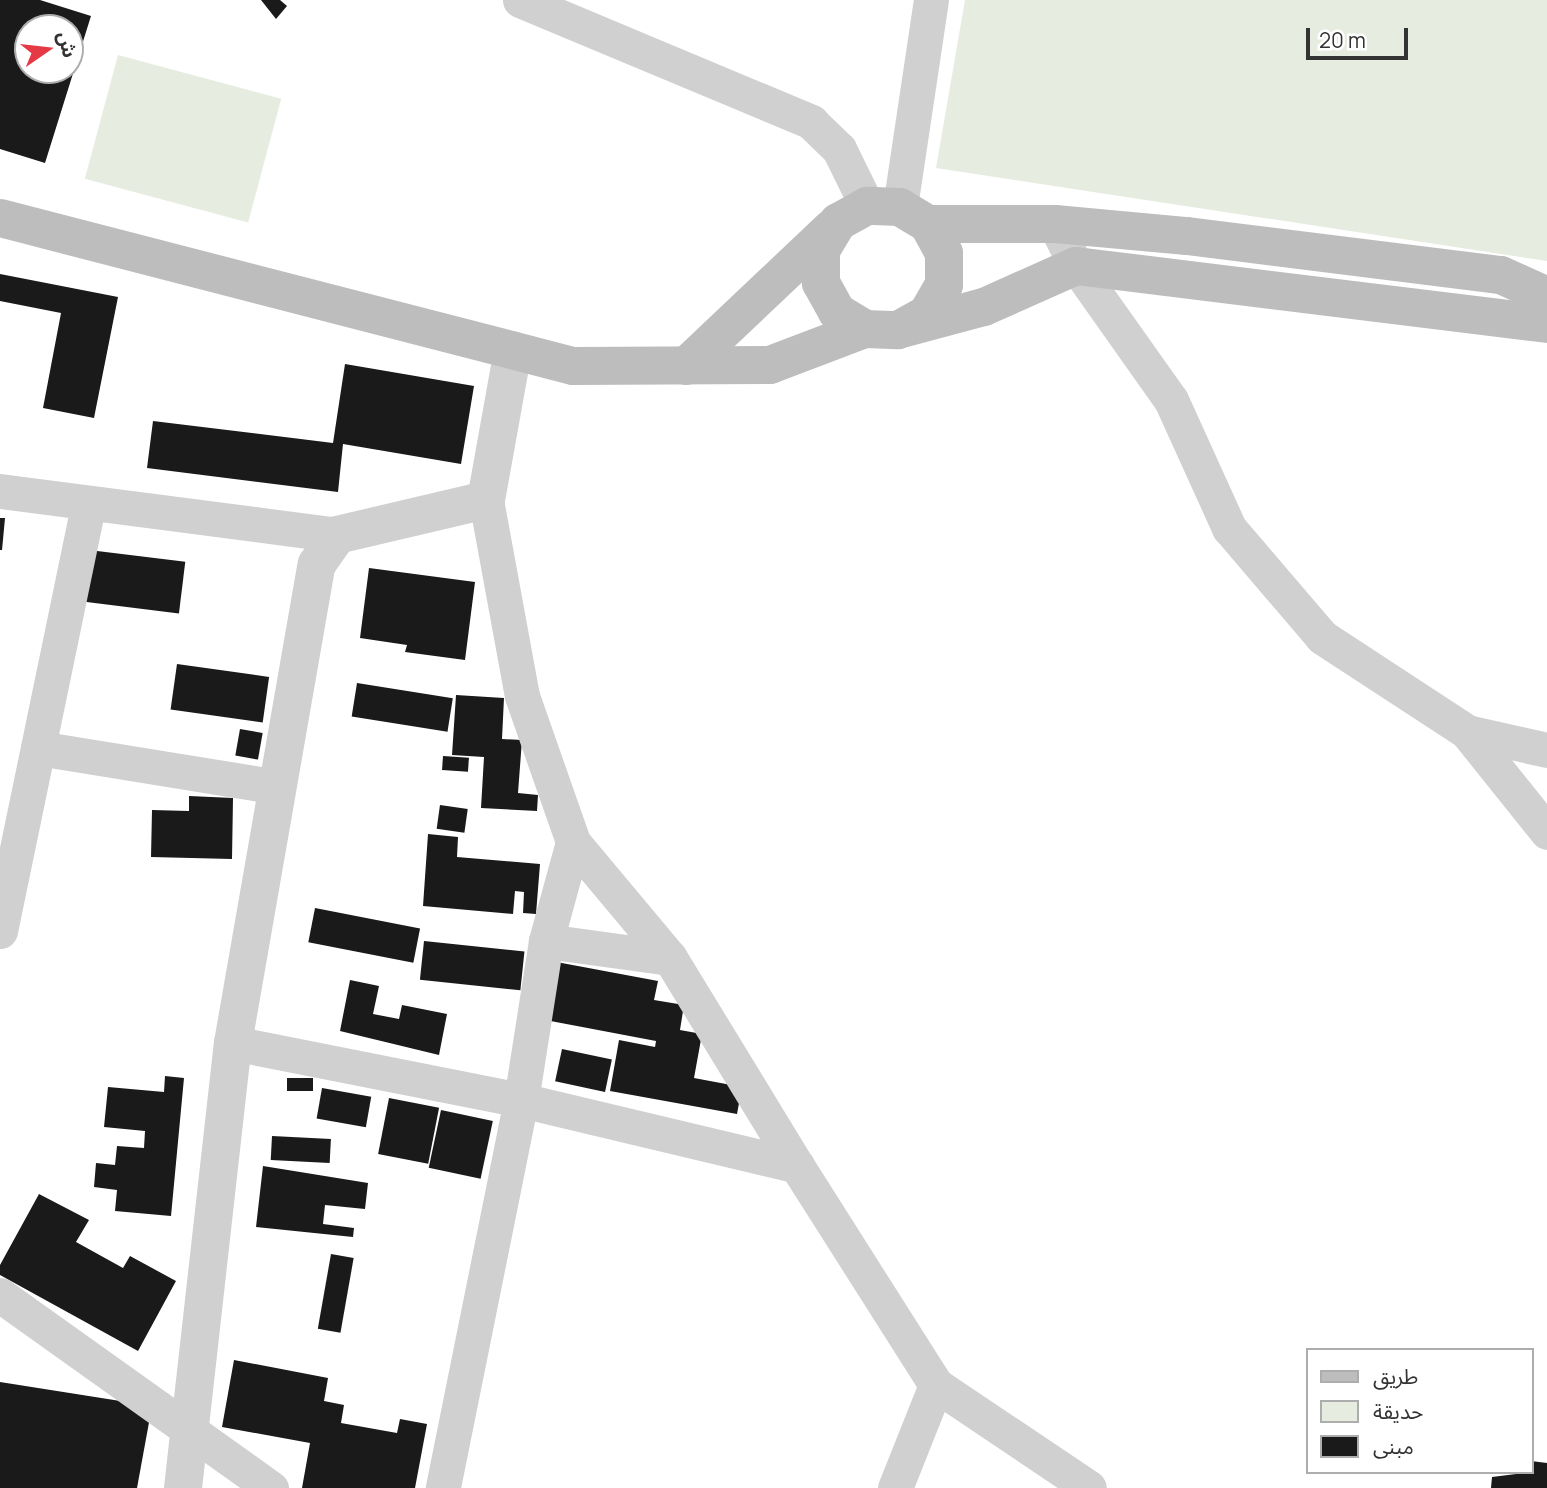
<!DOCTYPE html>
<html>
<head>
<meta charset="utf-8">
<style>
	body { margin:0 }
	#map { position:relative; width:1547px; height:1488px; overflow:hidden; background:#fff; font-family:Manrope,"Noto Sans Arabic",sans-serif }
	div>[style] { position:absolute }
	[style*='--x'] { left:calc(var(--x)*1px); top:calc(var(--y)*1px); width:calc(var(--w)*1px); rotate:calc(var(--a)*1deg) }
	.green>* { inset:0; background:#e6ecdf; transform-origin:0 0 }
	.building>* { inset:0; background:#1a1a1a; transform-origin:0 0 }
	.minor>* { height:35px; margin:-17.5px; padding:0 17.5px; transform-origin:17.5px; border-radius:17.5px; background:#d0d0d0 }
	.tertiary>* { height:38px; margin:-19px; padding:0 19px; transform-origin:19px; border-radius:19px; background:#d0d0d0 }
	.secondary>* { height:38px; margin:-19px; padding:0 19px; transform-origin:19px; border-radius:19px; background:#bdbdbd }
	span { translate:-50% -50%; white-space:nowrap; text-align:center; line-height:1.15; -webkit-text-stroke:7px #fff; paint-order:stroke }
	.legend { position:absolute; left:1306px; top:1348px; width:228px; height:126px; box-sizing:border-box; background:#fff; border:2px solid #adadad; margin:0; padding:9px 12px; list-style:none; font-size:21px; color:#333 }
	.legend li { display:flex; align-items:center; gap:14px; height:35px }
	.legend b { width:35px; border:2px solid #adadad }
	.north { position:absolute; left:14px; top:14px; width:70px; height:70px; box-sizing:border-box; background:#fff; border:2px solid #adadad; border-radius:50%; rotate:76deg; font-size:19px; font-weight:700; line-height:28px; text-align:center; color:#333 }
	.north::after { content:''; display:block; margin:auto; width:24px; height:32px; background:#e63946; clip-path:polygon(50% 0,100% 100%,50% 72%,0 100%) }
	.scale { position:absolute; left:1306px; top:28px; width:102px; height:32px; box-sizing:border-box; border:4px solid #333; border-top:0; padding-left:9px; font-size:21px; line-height:24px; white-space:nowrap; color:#333; -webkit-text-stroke:5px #fff; paint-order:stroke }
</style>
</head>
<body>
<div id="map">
	<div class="green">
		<div style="clip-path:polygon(965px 0,1547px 0,1547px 261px,936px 168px)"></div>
		<div style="left:118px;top:55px;width:169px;height:128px;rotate:15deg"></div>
	</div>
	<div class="building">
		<div style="clip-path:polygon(evenodd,0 0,40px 0,91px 16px,45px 163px,0 149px,0 0,28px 28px,70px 28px,70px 70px,28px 70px,28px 28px)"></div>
		<div style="clip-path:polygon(261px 0,280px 0,287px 6px,276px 19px)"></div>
		<div style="clip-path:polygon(0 274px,118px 297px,94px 418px,43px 408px,61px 313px,0 301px)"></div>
		<div style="clip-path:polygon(345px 364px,474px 386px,461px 464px,343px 444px,338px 492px,147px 468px,153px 421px,333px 443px)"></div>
		<div style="clip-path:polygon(0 518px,5px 518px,2px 550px,0 550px)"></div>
		<div style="left:89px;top:550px;width:97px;height:52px;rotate:7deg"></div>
		<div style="clip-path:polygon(369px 568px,475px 582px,465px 660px,405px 652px,407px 645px,360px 638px)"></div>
		<div style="left:177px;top:664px;width:93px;height:46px;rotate:8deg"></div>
		<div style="left:357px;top:683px;width:97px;height:34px;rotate:9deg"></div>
		<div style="clip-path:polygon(456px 695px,504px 698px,502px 739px,522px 740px,518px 793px,538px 795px,537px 811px,481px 808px,484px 757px,452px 755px)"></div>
		<div style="left:240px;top:729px;width:23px;height:27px;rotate:10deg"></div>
		<div style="left:443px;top:756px;width:26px;height:14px;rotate:4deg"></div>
		<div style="clip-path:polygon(189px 796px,233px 798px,232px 859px,151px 857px,152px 810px,189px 811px)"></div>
		<div style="left:440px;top:805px;width:28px;height:24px;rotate:8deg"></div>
		<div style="clip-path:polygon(428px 834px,458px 837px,457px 857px,540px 864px,536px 914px,523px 913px,524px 892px,515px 891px,513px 914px,423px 906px)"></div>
		<div style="left:315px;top:908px;width:107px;height:35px;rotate:11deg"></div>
		<div style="left:424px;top:941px;width:101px;height:39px;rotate:6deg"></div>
		<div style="clip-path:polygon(551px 961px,658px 981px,654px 1000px,684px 1005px,680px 1030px,702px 1034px,694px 1078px,742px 1087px,737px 1114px,610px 1091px,619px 1040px,655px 1047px,656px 1041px,540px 1019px)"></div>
		<div style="clip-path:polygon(350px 980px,379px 986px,373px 1014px,399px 1019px,402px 1005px,447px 1014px,439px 1055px,340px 1031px)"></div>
		<div style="left:562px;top:1049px;width:51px;height:33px;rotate:12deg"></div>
		<div style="clip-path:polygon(165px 1076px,184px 1078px,171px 1216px,115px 1211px,117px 1190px,94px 1187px,96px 1163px,115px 1165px,117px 1146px,144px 1148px,145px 1131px,104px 1127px,108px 1087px,164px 1092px)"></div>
		<div style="left:287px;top:1078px;width:26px;height:13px"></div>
		<div style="left:322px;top:1088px;width:50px;height:31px;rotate:10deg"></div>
		<div style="left:389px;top:1098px;width:51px;height:57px;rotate:11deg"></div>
		<div style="left:441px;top:1110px;width:53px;height:59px;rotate:12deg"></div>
		<div style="left:272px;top:1136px;width:59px;height:24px;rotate:3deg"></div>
		<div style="clip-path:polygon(263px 1166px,368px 1183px,365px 1209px,325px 1205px,323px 1224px,354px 1228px,353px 1237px,256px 1227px)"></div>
		<div style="clip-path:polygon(39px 1194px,89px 1220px,76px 1242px,123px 1268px,130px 1256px,176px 1281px,138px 1351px,0 1275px,0 1265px)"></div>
		<div style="left:331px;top:1254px;width:23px;height:76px;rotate:10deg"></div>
		<div style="clip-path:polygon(234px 1360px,328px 1378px,324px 1401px,344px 1405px,341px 1423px,397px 1433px,400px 1419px,427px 1424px,415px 1488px,302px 1488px,310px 1443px,222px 1427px)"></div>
		<div style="clip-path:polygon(0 1382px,152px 1406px,137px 1488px,0 1488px)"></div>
		<div style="clip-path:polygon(1531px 1461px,1547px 1463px,1547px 1488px,1491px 1488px,1492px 1477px,1531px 1472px)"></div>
	</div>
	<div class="minor">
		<div style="--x:520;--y:0;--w:316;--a:22.7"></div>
		<div style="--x:811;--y:122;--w:39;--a:44"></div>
		<div style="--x:839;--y:149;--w:64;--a:63.8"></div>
		<div style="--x:900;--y:207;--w:209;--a:-81.5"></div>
		<div style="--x:1055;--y:224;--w:47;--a:63.4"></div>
		<div style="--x:1076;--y:266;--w:164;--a:54.7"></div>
		<div style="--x:1171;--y:400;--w:141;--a:65.6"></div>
		<div style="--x:1229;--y:528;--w:143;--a:49.5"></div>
		<div style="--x:1322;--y:637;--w:173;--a:33.2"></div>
		<div style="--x:1467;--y:732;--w:128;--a:51.3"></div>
		<div style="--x:0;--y:491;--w:340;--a:7.4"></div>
		<div style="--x:486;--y:500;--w:199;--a:79.6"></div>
		<div style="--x:522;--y:696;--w:155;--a:70.7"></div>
		<div style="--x:1467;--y:732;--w:82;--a:12.7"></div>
		<div style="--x:38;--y:748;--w:243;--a:9.2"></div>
		<div style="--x:0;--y:931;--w:434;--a:-78.3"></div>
		<div style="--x:546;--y:941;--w:161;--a:98.9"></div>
		<div style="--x:521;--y:1100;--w:284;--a:13.4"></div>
		<div style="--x:797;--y:1166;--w:259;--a:57.6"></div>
		<div style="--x:936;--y:1385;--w:184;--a:33.9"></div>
		<div style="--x:670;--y:958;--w:151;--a:-129.9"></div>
		<div style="--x:573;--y:842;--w:103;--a:105.3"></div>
		<div style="--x:546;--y:941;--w:125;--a:7.8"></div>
		<div style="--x:670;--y:958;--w:244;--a:58.6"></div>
		<div style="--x:233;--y:1043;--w:294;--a:11.2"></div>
		<div style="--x:521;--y:1100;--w:396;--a:101.4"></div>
		<div style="--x:0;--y:1295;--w:333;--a:35.5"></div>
		<div style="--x:895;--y:1488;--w:111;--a:-68.3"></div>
	</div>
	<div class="tertiary">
		<div style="--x:183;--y:1488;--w:448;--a:-83.6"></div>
		<div style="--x:233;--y:1043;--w:486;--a:-80.1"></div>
		<div style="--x:317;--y:564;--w:35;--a:-55"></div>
		<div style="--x:337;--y:535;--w:153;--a:-13.2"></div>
		<div style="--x:486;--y:500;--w:152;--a:-79.8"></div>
	</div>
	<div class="secondary">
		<div style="--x:0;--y:218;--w:592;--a:14.48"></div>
		<div style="--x:573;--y:366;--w:197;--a:-0.3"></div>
		<div style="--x:770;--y:365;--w:102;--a:-20.8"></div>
		<div style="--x:928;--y:224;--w:127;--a:0"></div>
		<div style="--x:1055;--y:224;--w:133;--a:5.2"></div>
		<div style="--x:1187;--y:236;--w:316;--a:7.1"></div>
		<div style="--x:1501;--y:275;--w:51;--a:24.5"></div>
		<div style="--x:898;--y:330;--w:33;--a:-29"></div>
		<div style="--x:927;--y:314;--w:34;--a:-60"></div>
		<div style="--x:944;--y:285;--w:32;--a:-90"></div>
		<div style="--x:944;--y:253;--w:33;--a:-119"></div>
		<div style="--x:928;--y:224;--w:33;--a:-149"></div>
		<div style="--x:900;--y:207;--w:33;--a:-178"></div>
		<div style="--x:867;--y:206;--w:33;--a:151"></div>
		<div style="--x:838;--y:222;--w:33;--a:121"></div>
		<div style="--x:821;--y:250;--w:33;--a:90"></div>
		<div style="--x:821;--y:283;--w:33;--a:61"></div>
		<div style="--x:837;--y:312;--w:33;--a:31"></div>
		<div style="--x:865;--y:329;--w:33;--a:2"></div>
		<div style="--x:898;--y:330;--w:89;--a:-15"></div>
		<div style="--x:984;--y:307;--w:101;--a:-24"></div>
		<div style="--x:1076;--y:266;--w:475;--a:7"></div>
		<div style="--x:686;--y:366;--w:201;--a:-43.4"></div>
	</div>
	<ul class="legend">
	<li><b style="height:9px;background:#bdbdbd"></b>طريق</li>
	<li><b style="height:19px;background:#e6ecdf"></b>حديقة</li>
	<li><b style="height:19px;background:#1a1a1a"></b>مبنى</li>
	</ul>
	<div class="north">ش</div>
	<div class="scale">20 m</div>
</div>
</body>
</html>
